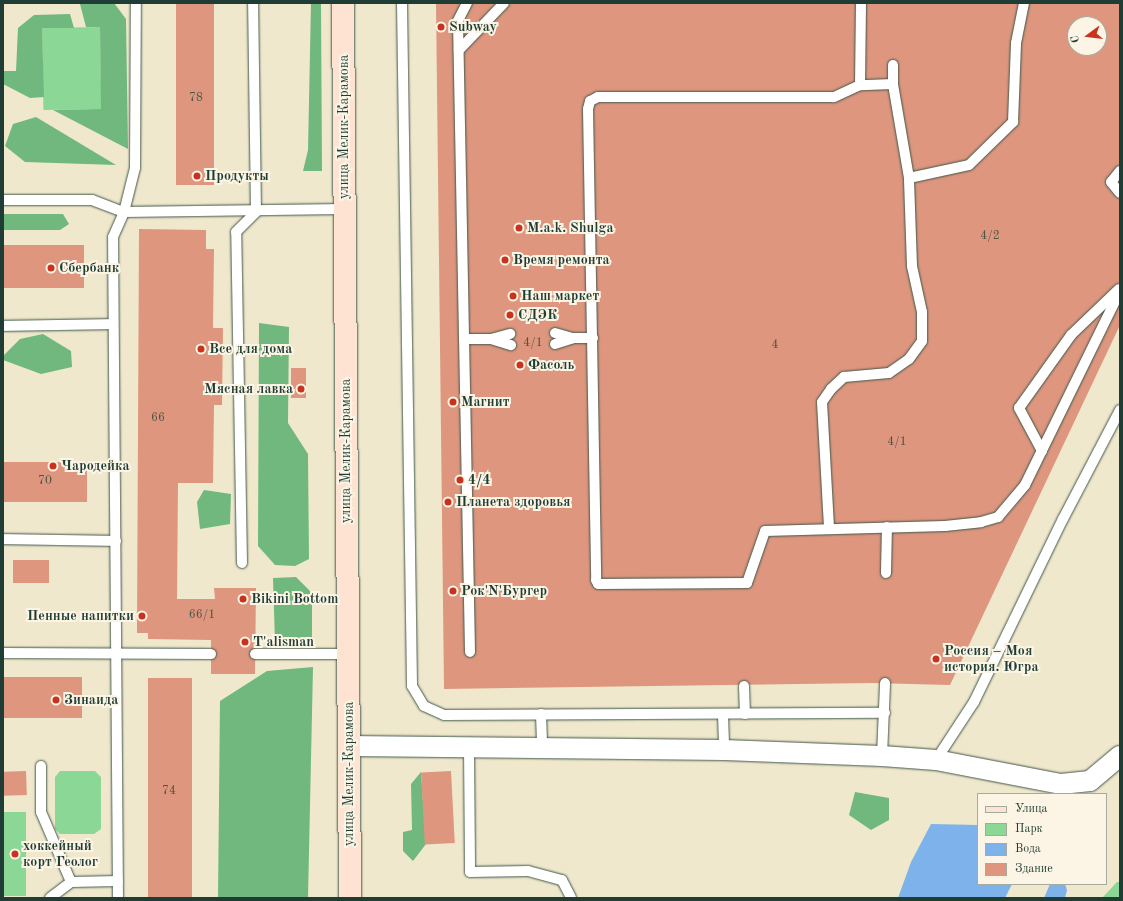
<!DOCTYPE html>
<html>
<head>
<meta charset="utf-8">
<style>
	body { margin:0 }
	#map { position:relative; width:1123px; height:901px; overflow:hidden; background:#f0e8cc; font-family:"Old Standard TT",serif }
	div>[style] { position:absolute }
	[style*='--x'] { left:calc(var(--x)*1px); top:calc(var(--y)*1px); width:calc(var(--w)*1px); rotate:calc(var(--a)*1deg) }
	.green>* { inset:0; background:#8bd795; transform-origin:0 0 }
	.forest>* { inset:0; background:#70b87e }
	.water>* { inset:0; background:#7db2eb }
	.building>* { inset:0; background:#de967e; transform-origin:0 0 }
	.roads { filter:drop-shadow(0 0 1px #3e574b) drop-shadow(0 0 1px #3e574b) }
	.lane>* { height:10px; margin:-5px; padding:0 5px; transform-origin:5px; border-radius:5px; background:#fff }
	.street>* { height:20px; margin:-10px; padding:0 10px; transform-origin:10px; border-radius:10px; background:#fff }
	.secondary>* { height:22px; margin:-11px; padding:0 11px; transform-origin:11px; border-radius:11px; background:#fee3d2 }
	.dots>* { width:11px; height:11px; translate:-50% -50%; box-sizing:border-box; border:2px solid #fcf5e5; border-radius:50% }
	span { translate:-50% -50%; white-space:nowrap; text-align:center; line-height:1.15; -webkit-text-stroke:4px #fcf5e5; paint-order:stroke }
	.number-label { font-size:12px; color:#4f5346 }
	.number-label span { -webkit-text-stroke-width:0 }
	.poi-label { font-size:14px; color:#1f3d34; font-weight:700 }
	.left { translate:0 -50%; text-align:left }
	.right { translate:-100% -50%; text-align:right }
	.street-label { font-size:14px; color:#1f3d34 }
	.frame { position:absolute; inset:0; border:4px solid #1f3d34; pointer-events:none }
	.legend { position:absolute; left:977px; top:793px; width:130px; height:92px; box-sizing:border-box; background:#fcf5e5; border:1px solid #a4ab9e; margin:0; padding:5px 7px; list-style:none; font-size:12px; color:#1f3d34 }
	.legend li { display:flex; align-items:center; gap:8px; height:20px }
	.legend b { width:20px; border:1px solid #a4ab9e }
	.north { position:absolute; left:1067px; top:16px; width:40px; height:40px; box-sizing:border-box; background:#fcf5e5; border:1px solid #a4ab9e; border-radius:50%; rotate:255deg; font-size:11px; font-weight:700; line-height:16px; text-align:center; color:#1f3d34 }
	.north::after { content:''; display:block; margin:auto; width:14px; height:18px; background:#c8321e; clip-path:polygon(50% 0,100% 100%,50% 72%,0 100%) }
</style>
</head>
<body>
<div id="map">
	<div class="green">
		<div style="left:100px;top:27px;width:82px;height:58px;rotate:89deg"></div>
		<div style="clip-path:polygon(60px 771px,95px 771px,101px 777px,101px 829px,94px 834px,60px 834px,55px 829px,55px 777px)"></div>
		<div style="left:3px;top:812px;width:23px;height:84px"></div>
		<div style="clip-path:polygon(1117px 882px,1120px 882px,1120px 898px,1102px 898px)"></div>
	</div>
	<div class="forest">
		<div style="clip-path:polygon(114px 3px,126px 19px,128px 149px,53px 110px,101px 109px,100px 27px,86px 27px,80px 4px)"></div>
		<div style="clip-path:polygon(311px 3px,321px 3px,322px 171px,303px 171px,308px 150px)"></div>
		<div style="clip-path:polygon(70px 14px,74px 28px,42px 28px,44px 97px,30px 98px,3px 84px,3px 71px,16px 71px,18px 28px,34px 15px)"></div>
		<div style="clip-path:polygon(36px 117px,116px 165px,25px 162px,5px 146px,13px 124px)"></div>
		<div style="clip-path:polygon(3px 214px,63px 214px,69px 224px,60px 230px,3px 230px)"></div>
		<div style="clip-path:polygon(259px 323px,289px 327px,288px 423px,308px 454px,309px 559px,295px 566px,275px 565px,258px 546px)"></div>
		<div style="clip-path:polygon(43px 334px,71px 351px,72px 367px,41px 374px,3px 360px,3px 356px,20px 339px)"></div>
		<div style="clip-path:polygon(204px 490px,231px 494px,230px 524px,200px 529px,197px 502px)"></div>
		<div style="clip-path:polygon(296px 577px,312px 593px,312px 638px,300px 645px,275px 643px,273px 578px)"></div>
		<div style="clip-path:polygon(313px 667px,308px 898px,218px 898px,220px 701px,267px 671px)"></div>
		<div style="clip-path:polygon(421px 772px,426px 844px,413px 861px,403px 851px,403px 832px,412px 830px,411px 784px)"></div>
		<div style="clip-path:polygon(855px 792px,889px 798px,889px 820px,871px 830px,849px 815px)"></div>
	</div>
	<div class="water">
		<div style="clip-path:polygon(931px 824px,978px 825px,978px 884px,1012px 884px,1005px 898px,898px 898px,911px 862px)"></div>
		<div style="clip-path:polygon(1050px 884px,1065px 884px,1067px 890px,1065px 898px,1044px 898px)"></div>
	</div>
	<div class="building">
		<div style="left:176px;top:3px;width:38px;height:182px"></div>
		<div style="clip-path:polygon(evenodd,436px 3px,1120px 3px,1120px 325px,950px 685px,872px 683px,444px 689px,436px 3px,1075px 24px,1099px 24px,1099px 48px,1075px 48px,1075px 24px)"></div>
		<div style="clip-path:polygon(139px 229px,206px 230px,206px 249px,214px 249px,213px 328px,223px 328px,222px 405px,214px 405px,213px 483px,178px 483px,177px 599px,215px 599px,214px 588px,256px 588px,255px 674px,211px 674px,211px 640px,148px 639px,148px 633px,137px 633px)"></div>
		<div style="left:3px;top:245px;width:81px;height:43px"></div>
		<div style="left:291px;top:368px;width:15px;height:30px"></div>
		<div style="left:3px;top:462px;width:84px;height:40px"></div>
		<div style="left:49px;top:560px;width:23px;height:36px;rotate:90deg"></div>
		<div style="left:3px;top:677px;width:79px;height:41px"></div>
		<div style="left:148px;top:678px;width:44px;height:220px"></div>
		<div style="left:26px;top:771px;width:24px;height:23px;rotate:88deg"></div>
		<div style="left:451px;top:771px;width:72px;height:30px;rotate:87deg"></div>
	</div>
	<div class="roads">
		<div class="lane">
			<div style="--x:402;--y:3;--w:683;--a:89.16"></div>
			<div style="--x:412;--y:686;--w:23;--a:59"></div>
			<div style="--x:424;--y:706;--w:22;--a:24"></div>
			<div style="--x:444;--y:715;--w:441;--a:-0.3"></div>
			<div style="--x:467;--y:3;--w:20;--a:117"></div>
			<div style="--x:458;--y:21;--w:631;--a:88.91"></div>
			<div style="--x:459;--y:50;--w:65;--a:-46.2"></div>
			<div style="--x:893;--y:84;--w:33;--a:178"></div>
			<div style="--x:860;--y:85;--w:29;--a:155"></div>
			<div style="--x:834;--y:97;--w:236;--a:180"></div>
			<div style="--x:598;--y:97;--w:9;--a:153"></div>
			<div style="--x:590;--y:101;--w:8;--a:104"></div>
			<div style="--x:588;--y:109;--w:471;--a:89"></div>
			<div style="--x:596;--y:580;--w:4;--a:63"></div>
			<div style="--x:598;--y:584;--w:149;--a:-0.4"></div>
			<div style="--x:747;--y:583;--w:55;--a:-70.9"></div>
			<div style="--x:765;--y:531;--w:180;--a:-1.6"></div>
			<div style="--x:945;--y:526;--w:36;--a:-6"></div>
			<div style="--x:981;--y:522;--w:18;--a:-16"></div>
			<div style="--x:998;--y:517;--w:42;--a:-49.8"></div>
			<div style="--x:1025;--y:485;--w:216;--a:-63.9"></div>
			<div style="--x:860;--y:85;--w:82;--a:-89.3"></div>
			<div style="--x:1120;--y:171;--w:14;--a:129"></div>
			<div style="--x:1111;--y:182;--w:14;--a:51"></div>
			<div style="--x:909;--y:178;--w:61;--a:-12.2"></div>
			<div style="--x:969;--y:165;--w:62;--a:-44.3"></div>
			<div style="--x:1013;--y:122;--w:79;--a:-87.8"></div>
			<div style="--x:1016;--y:43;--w:41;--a:-78.7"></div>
			<div style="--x:3;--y:200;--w:89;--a:0"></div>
			<div style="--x:92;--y:200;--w:34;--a:21"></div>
			<div style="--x:124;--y:212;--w:220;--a:-0.8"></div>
			<div style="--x:3;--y:326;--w:110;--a:-1"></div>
			<div style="--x:555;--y:333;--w:19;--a:16"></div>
			<div style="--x:573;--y:338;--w:20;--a:0"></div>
			<div style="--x:464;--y:339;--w:27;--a:0"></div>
			<div style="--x:491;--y:339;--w:20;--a:-15"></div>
			<div style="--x:491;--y:339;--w:21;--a:17"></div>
			<div style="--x:555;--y:344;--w:19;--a:-18"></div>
			<div style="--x:1042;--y:451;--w:49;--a:-118.1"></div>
			<div style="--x:1019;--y:408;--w:90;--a:-54.5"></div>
			<div style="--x:1071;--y:335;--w:66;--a:-43.8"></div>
			<div style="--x:829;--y:527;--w:125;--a:-93.2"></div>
			<div style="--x:822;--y:402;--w:16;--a:-55"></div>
			<div style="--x:831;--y:389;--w:18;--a:-43"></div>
			<div style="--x:844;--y:377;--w:45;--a:-5.1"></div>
			<div style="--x:889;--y:373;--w:24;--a:-35"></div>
			<div style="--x:909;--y:359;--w:22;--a:-54"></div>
			<div style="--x:922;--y:341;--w:29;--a:-90"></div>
			<div style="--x:922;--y:312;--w:47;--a:-102.3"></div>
			<div style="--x:912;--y:266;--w:88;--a:-92"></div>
			<div style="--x:909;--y:178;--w:95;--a:-99.7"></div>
			<div style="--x:893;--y:84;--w:19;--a:-90"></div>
			<div style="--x:3;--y:539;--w:113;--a:1"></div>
			<div style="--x:242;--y:563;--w:331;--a:-91"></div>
			<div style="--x:236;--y:232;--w:28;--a:-45"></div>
			<div style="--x:256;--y:212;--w:209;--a:-90.8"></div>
			<div style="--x:886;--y:573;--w:46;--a:-88.8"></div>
			<div style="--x:3;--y:653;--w:208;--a:0.3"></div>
			<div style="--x:255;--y:654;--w:93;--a:0"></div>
			<div style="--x:744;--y:686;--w:28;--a:88"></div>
			<div style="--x:541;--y:714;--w:35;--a:88"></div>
			<div style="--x:723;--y:715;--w:35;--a:88"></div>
			<div style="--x:469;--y:749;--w:123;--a:89.5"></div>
			<div style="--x:470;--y:872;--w:58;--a:-1"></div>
			<div style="--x:528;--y:871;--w:35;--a:15"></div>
			<div style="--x:562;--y:880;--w:20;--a:63"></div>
			<div style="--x:882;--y:756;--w:73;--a:-87.6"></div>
			<div style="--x:936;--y:760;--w:69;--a:-56.8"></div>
			<div style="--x:974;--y:702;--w:203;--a:-64.1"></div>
			<div style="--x:1063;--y:519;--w:123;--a:-62.4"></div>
			<div style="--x:41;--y:766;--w:46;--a:90"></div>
			<div style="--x:41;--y:812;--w:76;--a:66.8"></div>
			<div style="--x:50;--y:898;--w:26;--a:-37"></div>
			<div style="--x:71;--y:882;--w:47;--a:-1.2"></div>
			<div style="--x:118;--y:898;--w:661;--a:-90.43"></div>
			<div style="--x:113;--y:237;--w:27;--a:-66"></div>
			<div style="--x:124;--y:212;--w:45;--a:-76"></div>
			<div style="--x:135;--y:168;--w:165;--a:-89.7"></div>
		</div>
		<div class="street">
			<div style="--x:349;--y:746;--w:375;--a:0.6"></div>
			<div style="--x:724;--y:750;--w:158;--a:2.2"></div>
			<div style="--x:882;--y:756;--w:54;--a:4.2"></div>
			<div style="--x:936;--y:760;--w:127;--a:10.9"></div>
			<div style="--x:1061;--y:784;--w:29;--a:-6"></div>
			<div style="--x:1090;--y:781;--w:39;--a:-40"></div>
		</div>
		<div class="secondary">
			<div style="--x:343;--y:3;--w:895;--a:89.55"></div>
		</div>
	</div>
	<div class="dots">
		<div style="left:441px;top:27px;background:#c8321e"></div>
		<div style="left:197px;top:176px;background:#c8321e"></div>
		<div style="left:519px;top:228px;background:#c8321e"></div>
		<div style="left:505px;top:260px;background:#c8321e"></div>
		<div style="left:51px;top:268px;background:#c8321e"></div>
		<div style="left:513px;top:296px;background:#c8321e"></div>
		<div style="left:510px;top:315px;background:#c8321e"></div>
		<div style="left:201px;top:349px;background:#c8321e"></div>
		<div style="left:520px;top:365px;background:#c8321e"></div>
		<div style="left:301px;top:389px;background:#c8321e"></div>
		<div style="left:453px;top:402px;background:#c8321e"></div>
		<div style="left:53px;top:466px;background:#c8321e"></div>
		<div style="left:460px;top:480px;background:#c8321e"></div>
		<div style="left:448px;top:502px;background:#c8321e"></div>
		<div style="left:453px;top:591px;background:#c8321e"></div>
		<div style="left:243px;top:599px;background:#c8321e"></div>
		<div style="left:142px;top:616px;background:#c8321e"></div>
		<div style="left:245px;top:642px;background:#c8321e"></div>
		<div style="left:936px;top:659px;background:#c8321e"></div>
		<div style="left:56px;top:700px;background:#c8321e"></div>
		<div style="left:15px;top:854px;background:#c8321e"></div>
	</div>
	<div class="number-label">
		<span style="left:196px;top:99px">78</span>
		<span style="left:990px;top:237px">4/2</span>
		<span style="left:533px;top:344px">4/1</span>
		<span style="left:775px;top:346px">4</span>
		<span style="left:158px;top:419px">66</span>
		<span style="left:897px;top:443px">4/1</span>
		<span style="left:45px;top:482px">70</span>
		<span style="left:202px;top:616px">66/1</span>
		<span style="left:169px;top:792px">74</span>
	</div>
	<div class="poi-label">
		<span class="left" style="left:449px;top:27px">Subway</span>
		<span class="left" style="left:205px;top:176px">Продукты</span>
		<span class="left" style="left:527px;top:228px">М.a.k. Shulga</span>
		<span class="left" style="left:513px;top:260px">Время ремонта</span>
		<span class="left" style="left:59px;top:268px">Сбербанк</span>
		<span class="left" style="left:521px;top:296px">Наш маркет</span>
		<span class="left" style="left:518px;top:315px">СДЭК</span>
		<span class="left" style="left:209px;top:349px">Все для дома</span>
		<span class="left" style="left:528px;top:365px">Фасоль</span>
		<span class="right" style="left:293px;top:389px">Мясная лавка</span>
		<span class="left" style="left:461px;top:402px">Магнит</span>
		<span class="left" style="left:61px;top:466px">Чародейка</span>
		<span class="left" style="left:468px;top:480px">4/4</span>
		<span class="left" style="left:456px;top:502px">Планета здоровья</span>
		<span class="left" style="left:461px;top:591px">Рок'N'Бургер</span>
		<span class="left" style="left:251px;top:599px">Bikini Bottom</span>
		<span class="right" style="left:134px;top:616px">Пенные напитки</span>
		<span class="left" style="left:253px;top:642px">T'alisman</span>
		<span class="left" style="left:944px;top:659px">Россия – Моя<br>история. Югра</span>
		<span class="left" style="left:64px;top:700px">Зинаида</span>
		<span class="left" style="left:23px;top:854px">хоккейный<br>корт Геолог</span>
	</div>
	<div class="street-label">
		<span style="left:344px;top:127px;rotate:-90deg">улица Мелик-Карамова</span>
		<span style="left:346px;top:451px;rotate:-90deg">улица Мелик-Карамова</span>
		<span style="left:349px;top:774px;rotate:-90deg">улица Мелик-Карамова</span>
	</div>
	<div class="frame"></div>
	<ul class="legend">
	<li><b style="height:5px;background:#fee3d2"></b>Улица</li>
	<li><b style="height:11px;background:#8bd795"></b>Парк</li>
	<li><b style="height:11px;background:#7db2eb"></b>Вода</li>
	<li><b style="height:11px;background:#de967e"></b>Здание</li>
	</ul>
	<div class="north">С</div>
</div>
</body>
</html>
